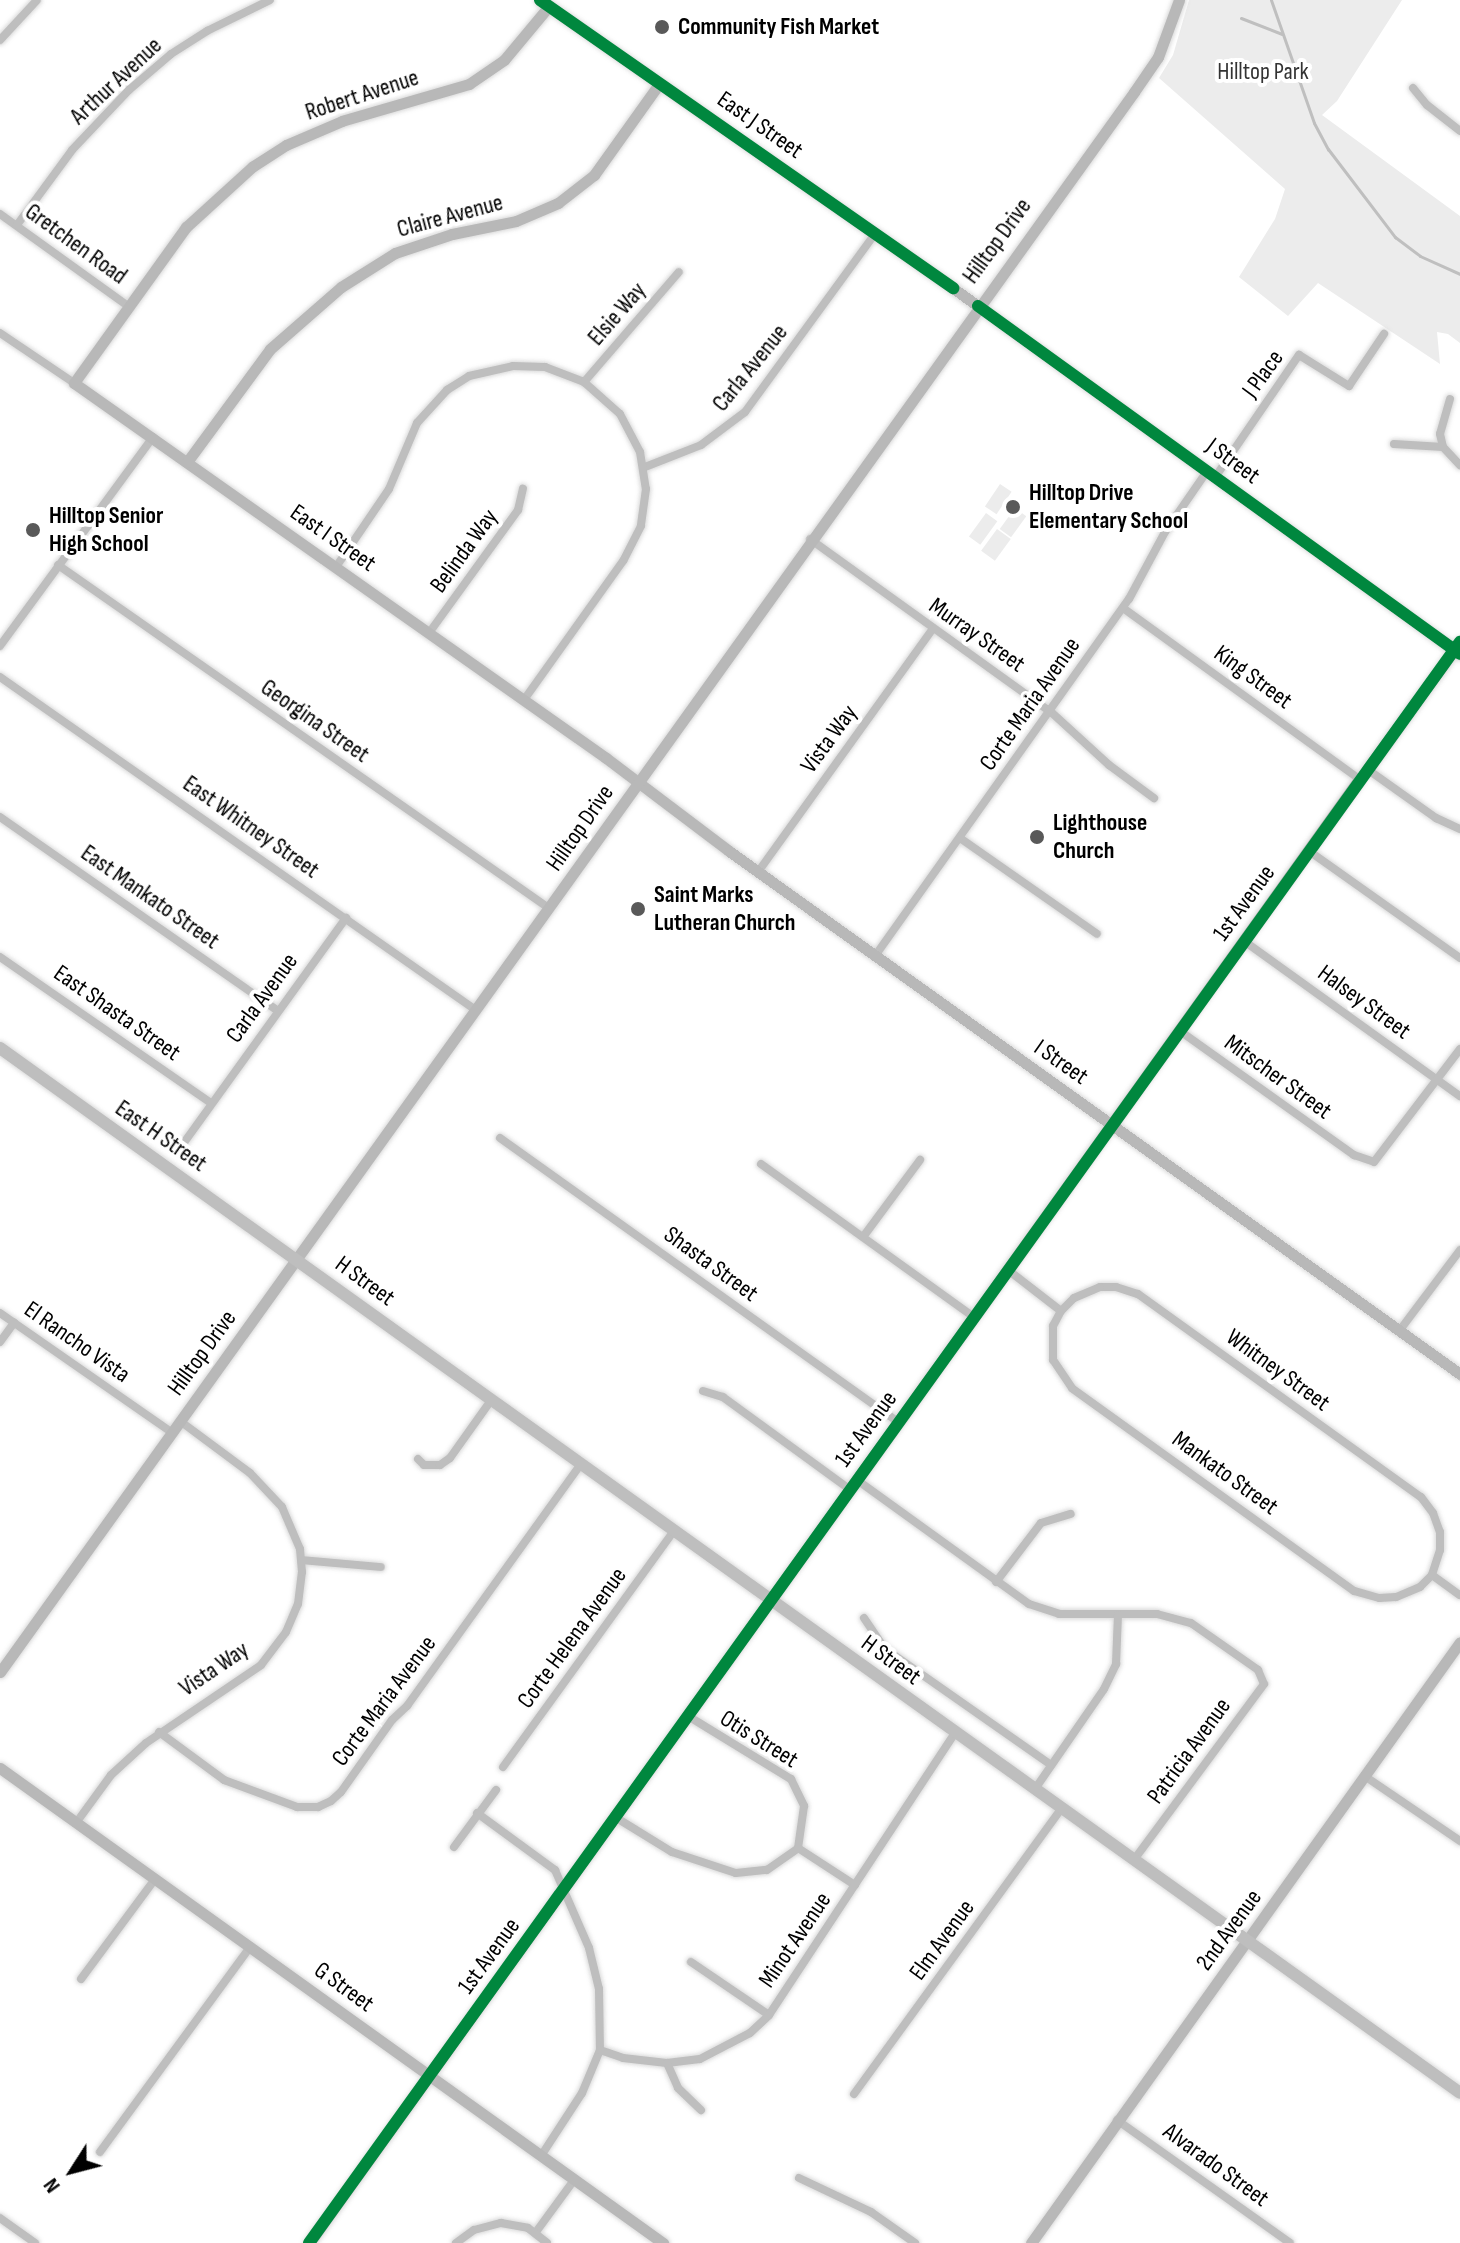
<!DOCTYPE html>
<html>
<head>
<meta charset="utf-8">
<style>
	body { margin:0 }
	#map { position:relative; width:1460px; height:2243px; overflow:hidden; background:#fff; font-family:"Sofia Sans Condensed",sans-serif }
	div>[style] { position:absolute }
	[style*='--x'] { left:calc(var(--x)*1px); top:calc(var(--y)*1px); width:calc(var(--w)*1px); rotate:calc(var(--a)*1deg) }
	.green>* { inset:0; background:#ececec; transform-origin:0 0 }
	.stream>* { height:3px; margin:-1.5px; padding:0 1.5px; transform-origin:1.5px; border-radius:1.5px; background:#bfbfbf }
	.roads { filter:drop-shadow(0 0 2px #dbdbdb) drop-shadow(0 0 2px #dbdbdb) }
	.street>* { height:8px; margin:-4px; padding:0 4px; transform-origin:4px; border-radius:4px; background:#bebebe }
	.secondary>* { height:11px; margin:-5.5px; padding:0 5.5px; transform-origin:5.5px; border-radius:5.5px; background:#b8b8b8 }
	.primary>* { height:12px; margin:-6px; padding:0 6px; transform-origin:6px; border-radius:6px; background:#bebebe }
	.cycleway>* { height:12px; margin:-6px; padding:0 6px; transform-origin:6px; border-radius:6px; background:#00873e }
	.dots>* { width:22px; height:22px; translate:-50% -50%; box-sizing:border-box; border:4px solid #fff; border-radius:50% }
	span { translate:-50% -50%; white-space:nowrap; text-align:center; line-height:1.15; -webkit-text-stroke:8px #fff; paint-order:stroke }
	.poi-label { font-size:24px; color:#000; font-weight:700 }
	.left { translate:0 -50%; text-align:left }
	.park-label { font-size:24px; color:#333 }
	.street-label { font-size:24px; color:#000 }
	.north { position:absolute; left:32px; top:2131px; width:80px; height:80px; -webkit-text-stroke:6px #fff; paint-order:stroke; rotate:234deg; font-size:22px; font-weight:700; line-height:32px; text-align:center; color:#000 }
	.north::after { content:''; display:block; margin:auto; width:28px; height:36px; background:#000; clip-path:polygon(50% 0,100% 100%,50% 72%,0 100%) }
</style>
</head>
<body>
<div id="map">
	<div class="green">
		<div style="clip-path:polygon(1189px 0,1402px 0,1337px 101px,1322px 115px,1460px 216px,1460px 343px,1448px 334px,1437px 332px,1440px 364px,1318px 283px,1288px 316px,1239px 277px,1275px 219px,1285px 189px,1159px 78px,1173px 55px)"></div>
		<div style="left:1000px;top:484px;width:14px;height:27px;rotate:34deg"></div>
		<div style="left:1015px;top:508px;width:14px;height:26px;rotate:36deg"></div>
		<div style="left:986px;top:513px;width:14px;height:29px;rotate:36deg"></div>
		<div style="left:997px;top:529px;width:17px;height:27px;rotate:36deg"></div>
	</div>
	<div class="stream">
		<div style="--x:1271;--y:0;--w:130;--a:70.7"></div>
		<div style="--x:1314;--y:123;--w:30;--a:62"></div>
		<div style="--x:1328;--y:149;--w:111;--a:52.7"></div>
		<div style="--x:1395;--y:237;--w:31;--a:37"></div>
		<div style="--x:1420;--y:256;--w:44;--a:24.2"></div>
		<div style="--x:1241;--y:18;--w:44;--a:21.3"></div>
	</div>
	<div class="roads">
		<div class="street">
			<div style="--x:0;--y:40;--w:54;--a:-47.2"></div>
			<div style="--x:1413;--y:88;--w:22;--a:51"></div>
			<div style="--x:1427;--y:105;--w:42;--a:38.2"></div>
			<div style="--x:0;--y:214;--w:158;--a:35.7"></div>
			<div style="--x:17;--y:225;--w:93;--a:-53.7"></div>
			<div style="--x:72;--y:150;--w:83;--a:-46.5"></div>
			<div style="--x:129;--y:90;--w:55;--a:-40.6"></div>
			<div style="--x:171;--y:54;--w:43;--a:-32.6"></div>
			<div style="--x:207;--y:31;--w:70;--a:-26.2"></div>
			<div style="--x:0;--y:333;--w:89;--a:34"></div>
			<div style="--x:584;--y:382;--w:145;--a:-49.2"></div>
			<div style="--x:1450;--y:399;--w:36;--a:106"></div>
			<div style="--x:1440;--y:434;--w:13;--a:77"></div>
			<div style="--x:1443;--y:447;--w:25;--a:47"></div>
			<div style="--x:1394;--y:444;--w:49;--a:3.5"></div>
			<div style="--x:645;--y:467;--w:60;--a:-21.4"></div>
			<div style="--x:701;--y:445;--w:55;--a:-36.9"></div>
			<div style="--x:745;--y:412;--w:220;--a:-53.9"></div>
			<div style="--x:1216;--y:476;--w:147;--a:-55.6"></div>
			<div style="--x:1299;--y:355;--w:59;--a:31.8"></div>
			<div style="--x:1349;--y:386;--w:63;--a:-56.1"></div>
			<div style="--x:810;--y:539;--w:297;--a:35.7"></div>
			<div style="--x:1051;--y:712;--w:79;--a:42.4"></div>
			<div style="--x:1109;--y:765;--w:56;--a:36.3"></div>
			<div style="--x:58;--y:565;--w:600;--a:34.96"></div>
			<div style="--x:336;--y:567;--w:94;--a:-55.8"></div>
			<div style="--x:389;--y:489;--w:72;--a:-67"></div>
			<div style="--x:417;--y:423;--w:45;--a:-47.7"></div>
			<div style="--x:447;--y:390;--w:26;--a:-32"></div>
			<div style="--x:469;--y:376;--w:45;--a:-12.8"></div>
			<div style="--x:513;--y:366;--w:32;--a:2"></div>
			<div style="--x:545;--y:367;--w:42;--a:21"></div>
			<div style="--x:584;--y:382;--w:48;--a:41.6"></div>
			<div style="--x:620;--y:414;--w:43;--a:62.2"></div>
			<div style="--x:640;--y:452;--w:37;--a:81"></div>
			<div style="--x:646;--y:489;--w:37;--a:98"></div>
			<div style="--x:641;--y:526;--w:39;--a:117"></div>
			<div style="--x:623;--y:561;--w:171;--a:125.5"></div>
			<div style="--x:1123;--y:608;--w:291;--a:35.9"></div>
			<div style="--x:1359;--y:779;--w:13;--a:-51"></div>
			<div style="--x:1367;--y:769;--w:85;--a:35.4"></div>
			<div style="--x:1436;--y:818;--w:26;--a:25"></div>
			<div style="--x:429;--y:633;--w:152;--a:-54.1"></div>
			<div style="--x:518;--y:510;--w:22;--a:-77"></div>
			<div style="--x:0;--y:646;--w:259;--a:-53.8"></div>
			<div style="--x:0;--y:677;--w:582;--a:35"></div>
			<div style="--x:0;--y:817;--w:338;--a:34.9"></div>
			<div style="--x:960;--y:838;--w:167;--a:35"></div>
			<div style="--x:1309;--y:851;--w:185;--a:35.3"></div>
			<div style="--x:758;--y:872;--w:298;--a:-54.3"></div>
			<div style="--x:1244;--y:941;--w:266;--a:35.7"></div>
			<div style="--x:875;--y:956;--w:438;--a:-54.6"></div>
			<div style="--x:1129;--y:599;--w:76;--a:-61.8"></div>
			<div style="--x:1165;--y:532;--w:75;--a:-55.3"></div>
			<div style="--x:0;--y:957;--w:257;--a:34.7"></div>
			<div style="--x:1180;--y:1031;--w:214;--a:35.5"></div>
			<div style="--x:1354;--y:1155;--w:21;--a:19"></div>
			<div style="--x:1374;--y:1162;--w:142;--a:-52.7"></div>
			<div style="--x:500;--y:1138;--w:489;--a:35.5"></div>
			<div style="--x:183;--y:1144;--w:279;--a:-54.2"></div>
			<div style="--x:761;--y:1164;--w:262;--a:35.7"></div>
			<div style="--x:863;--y:1237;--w:96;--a:-53.5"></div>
			<div style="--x:1008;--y:1270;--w:67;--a:37.7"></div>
			<div style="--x:1100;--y:1287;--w:16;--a:0"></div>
			<div style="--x:1116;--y:1287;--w:23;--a:18"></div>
			<div style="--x:1138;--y:1294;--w:348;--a:35.7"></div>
			<div style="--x:1421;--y:1497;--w:20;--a:53"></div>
			<div style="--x:1433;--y:1513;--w:20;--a:70"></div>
			<div style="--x:1440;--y:1532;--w:18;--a:90"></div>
			<div style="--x:1440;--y:1550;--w:26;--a:108"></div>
			<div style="--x:1432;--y:1575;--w:17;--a:135"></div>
			<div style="--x:1420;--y:1587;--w:26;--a:157"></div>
			<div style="--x:1396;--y:1597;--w:17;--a:177"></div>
			<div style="--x:1379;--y:1598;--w:26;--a:-164"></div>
			<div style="--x:1354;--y:1591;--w:347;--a:-144.3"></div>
			<div style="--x:1072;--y:1388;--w:34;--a:-124"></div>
			<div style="--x:1053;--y:1360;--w:34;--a:-90"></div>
			<div style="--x:1053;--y:1326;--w:17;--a:-62"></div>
			<div style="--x:1061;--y:1311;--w:18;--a:-45"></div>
			<div style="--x:1074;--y:1298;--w:28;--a:-23"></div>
			<div style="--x:0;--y:1313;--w:208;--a:34.8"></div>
			<div style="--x:1400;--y:1330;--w:100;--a:-53.1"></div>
			<div style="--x:0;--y:1342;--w:24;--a:-54"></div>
			<div style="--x:703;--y:1391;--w:21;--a:17"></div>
			<div style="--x:723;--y:1397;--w:156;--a:36.1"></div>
			<div style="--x:418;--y:1459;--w:8;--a:45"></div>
			<div style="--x:424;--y:1465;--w:16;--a:0"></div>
			<div style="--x:440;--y:1465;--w:12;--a:-35"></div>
			<div style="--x:450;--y:1458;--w:72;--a:-54.6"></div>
			<div style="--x:857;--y:1480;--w:212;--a:35.8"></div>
			<div style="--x:1029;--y:1604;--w:32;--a:18"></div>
			<div style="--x:1059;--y:1614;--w:98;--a:0"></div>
			<div style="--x:1157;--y:1614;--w:35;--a:15"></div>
			<div style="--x:1191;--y:1623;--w:82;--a:35"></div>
			<div style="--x:1258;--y:1670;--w:15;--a:67"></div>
			<div style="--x:1264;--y:1684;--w:219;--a:126.5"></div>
			<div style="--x:302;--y:1560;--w:79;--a:5.1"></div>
			<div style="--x:1432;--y:1575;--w:34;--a:36"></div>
			<div style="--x:996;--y:1582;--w:74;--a:-52.7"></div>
			<div style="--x:1041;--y:1523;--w:31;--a:-17"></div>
			<div style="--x:864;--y:1618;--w:36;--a:56"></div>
			<div style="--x:884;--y:1648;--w:204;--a:35"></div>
			<div style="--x:688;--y:1716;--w:121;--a:31.5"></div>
			<div style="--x:791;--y:1779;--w:30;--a:64"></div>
			<div style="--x:804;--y:1806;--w:42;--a:98.1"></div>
			<div style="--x:159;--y:1732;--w:81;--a:36.4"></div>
			<div style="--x:224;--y:1780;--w:78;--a:20.3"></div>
			<div style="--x:297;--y:1807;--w:21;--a:0"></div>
			<div style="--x:318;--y:1807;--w:14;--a:-25"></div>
			<div style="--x:331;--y:1801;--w:13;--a:-42"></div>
			<div style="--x:341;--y:1792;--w:88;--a:-54.7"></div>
			<div style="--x:392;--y:1720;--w:21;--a:-43"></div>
			<div style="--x:407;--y:1706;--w:298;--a:-54.3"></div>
			<div style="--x:503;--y:1767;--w:291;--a:-54.1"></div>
			<div style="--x:1366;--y:1777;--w:114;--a:34.2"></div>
			<div style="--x:1035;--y:1789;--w:121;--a:-55.4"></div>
			<div style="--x:1104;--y:1689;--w:28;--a:-64"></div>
			<div style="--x:1116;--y:1664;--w:49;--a:-87.7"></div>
			<div style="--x:477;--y:1813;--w:97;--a:36.2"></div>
			<div style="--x:555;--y:1870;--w:85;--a:66.4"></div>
			<div style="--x:589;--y:1948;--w:42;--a:76.3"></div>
			<div style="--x:599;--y:1989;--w:61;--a:89.1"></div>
			<div style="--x:600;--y:2050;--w:47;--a:112.7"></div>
			<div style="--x:582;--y:2093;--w:75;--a:123.1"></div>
			<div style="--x:615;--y:1817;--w:67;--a:31.6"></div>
			<div style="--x:672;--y:1852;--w:67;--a:18.2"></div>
			<div style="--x:736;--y:1873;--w:31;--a:-6"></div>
			<div style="--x:767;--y:1870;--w:38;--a:-35"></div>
			<div style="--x:76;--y:1823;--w:59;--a:-53.9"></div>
			<div style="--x:111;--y:1775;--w:47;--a:-42.4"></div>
			<div style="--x:146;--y:1743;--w:139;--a:-34.1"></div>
			<div style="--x:261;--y:1665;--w:41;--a:-52.9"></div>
			<div style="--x:286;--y:1632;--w:30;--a:-67"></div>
			<div style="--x:298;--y:1604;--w:32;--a:-83"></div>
			<div style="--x:302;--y:1572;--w:23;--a:-95"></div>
			<div style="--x:300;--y:1549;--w:46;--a:-113.2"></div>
			<div style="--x:282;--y:1507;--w:47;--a:-133.3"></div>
			<div style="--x:250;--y:1473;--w:87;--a:-143.4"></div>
			<div style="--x:454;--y:1847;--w:71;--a:-53.6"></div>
			<div style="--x:798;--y:1848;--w:68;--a:33"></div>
			<div style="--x:691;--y:1962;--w:94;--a:34.2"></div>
			<div style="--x:81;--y:1979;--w:124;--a:-53.5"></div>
			<div style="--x:600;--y:2050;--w:24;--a:19"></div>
			<div style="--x:623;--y:2058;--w:44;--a:6.5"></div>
			<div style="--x:667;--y:2063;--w:33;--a:-7"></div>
			<div style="--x:700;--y:2059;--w:56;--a:-27.5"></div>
			<div style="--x:750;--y:2033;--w:26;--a:-43"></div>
			<div style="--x:769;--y:2015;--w:338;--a:-56.6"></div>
			<div style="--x:667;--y:2063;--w:27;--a:66"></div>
			<div style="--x:678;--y:2088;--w:32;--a:44"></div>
			<div style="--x:854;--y:2094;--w:354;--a:-54"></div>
			<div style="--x:1117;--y:2120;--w:212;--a:35.4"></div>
			<div style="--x:100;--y:2152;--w:254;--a:-53.8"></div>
			<div style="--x:799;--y:2178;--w:80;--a:25.3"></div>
			<div style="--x:871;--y:2212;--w:54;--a:35.2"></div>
			<div style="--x:0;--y:2218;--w:43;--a:35.5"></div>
			<div style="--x:536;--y:2232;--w:64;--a:-53.8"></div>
			<div style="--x:456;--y:2243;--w:22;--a:-36"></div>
			<div style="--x:474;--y:2230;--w:28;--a:-15"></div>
			<div style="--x:501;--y:2223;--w:27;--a:10"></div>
			<div style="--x:528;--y:2228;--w:24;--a:38"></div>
		</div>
		<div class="secondary">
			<div style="--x:540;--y:0;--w:504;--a:34.89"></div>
			<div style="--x:953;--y:288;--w:625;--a:35.83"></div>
			<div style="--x:549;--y:6;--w:70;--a:129.8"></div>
			<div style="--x:504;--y:60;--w:42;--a:145.6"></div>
			<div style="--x:469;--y:84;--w:132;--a:163.8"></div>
			<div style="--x:342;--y:121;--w:61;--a:156.8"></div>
			<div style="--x:286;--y:145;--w:40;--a:147.1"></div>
			<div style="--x:252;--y:167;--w:89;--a:137.7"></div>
			<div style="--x:186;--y:227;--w:192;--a:125.7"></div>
			<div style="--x:74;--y:383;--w:651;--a:35.18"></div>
			<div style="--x:606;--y:758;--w:154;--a:37.1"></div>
			<div style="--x:729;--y:851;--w:899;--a:35.58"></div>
			<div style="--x:187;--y:462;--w:140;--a:-53.7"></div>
			<div style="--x:270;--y:349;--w:94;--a:-41.1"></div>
			<div style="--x:341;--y:287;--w:64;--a:-32.2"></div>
			<div style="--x:395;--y:253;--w:60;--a:-18.4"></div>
			<div style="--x:452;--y:234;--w:65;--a:-11.5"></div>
			<div style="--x:516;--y:221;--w:46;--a:-23.2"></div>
			<div style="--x:558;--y:203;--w:46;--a:-37.9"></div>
			<div style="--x:594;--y:175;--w:112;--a:-54.5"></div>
			<div style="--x:1367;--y:769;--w:157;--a:-53.8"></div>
			<div style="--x:0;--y:1672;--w:1945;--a:-54.33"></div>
			<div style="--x:1134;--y:92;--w:42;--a:-55.6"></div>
			<div style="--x:1158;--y:57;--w:61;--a:-69.8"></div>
			<div style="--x:0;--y:1768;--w:816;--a:35.62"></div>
			<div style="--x:309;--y:2243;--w:1802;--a:-54.35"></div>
			<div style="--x:1031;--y:2243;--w:738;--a:-54.48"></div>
		</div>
		<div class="primary">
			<div style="--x:0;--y:1048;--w:1795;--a:35.59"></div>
		</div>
	</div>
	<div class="cycleway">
		<div style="--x:540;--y:0;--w:504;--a:34.89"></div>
		<div style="--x:978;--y:306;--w:594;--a:35.83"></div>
		<div style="--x:309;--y:2243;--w:1972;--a:-54.29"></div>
	</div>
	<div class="dots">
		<div style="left:662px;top:27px;background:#595959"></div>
		<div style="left:1013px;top:507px;background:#595959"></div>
		<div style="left:33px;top:530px;background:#595959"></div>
		<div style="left:1037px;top:837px;background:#595959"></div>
		<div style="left:638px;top:909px;background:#595959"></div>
	</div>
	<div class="poi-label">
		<span class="left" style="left:678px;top:27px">Community Fish Market</span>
		<span class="left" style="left:1029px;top:507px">Hilltop Drive<br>Elementary School</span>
		<span class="left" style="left:49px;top:530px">Hilltop Senior<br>High School</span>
		<span class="left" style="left:1053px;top:837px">Lighthouse<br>Church</span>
		<span class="left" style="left:654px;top:909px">Saint Marks<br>Lutheran Church</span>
	</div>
	<div class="park-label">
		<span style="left:1263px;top:72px">Hilltop Park</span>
	</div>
	<div class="street-label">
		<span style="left:116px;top:81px;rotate:-43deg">Arthur Avenue</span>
		<span style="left:362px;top:95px;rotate:-18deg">Robert Avenue</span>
		<span style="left:760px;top:125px;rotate:35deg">East J Street</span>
		<span style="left:450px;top:216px;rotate:-15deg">Claire Avenue</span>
		<span style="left:997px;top:241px;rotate:-54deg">Hilltop Drive</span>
		<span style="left:76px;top:244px;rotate:36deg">Gretchen Road</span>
		<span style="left:617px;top:314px;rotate:-49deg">Elsie Way</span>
		<span style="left:750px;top:368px;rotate:-51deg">Carla Avenue</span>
		<span style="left:1263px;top:374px;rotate:-54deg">J Place</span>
		<span style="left:1233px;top:461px;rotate:36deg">J Street</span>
		<span style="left:333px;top:538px;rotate:35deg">East I Street</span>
		<span style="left:464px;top:551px;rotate:-54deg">Belinda Way</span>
		<span style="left:977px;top:635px;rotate:35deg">Murray Street</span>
		<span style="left:1253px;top:677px;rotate:36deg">King Street</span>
		<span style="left:1030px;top:704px;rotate:-55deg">Corte Maria Avenue</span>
		<span style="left:315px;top:721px;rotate:35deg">Georgina Street</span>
		<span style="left:829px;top:739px;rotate:-54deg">Vista Way</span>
		<span style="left:251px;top:827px;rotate:35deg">East Whitney Street</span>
		<span style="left:580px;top:828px;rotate:-55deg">Hilltop Drive</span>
		<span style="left:150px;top:897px;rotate:35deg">East Mankato Street</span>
		<span style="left:1244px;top:903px;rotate:-54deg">1st Avenue</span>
		<span style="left:262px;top:998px;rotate:-54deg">Carla Avenue</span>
		<span style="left:1364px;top:1002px;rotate:36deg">Halsey Street</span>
		<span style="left:117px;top:1013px;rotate:35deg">East Shasta Street</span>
		<span style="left:1061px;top:1062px;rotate:35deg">I Street</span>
		<span style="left:1278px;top:1077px;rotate:36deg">Mitscher Street</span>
		<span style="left:161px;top:1136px;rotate:35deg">East H Street</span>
		<span style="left:711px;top:1264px;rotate:36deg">Shasta Street</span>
		<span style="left:365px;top:1281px;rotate:36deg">H Street</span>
		<span style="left:77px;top:1342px;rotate:35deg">El Rancho Vista</span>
		<span style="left:202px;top:1353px;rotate:-54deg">Hilltop Drive</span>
		<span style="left:1278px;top:1370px;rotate:36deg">Whitney Street</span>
		<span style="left:866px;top:1429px;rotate:-54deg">1st Avenue</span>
		<span style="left:1225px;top:1473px;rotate:36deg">Mankato Street</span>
		<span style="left:572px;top:1638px;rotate:-54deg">Corte Helena Avenue</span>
		<span style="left:891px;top:1660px;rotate:36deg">H Street</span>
		<span style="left:214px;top:1669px;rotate:-34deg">Vista Way</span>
		<span style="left:384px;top:1701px;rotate:-53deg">Corte Maria Avenue</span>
		<span style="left:759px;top:1739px;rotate:32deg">Otis Street</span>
		<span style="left:1189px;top:1751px;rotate:-54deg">Patricia Avenue</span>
		<span style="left:1229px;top:1930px;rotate:-54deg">2nd Avenue</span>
		<span style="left:795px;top:1940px;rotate:-56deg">Minot Avenue</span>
		<span style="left:942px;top:1940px;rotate:-54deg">Elm Avenue</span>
		<span style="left:489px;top:1956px;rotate:-54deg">1st Avenue</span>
		<span style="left:344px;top:1987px;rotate:36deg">G Street</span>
		<span style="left:1216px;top:2165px;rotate:36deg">Alvarado Street</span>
	</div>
	<div class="north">N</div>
</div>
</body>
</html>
